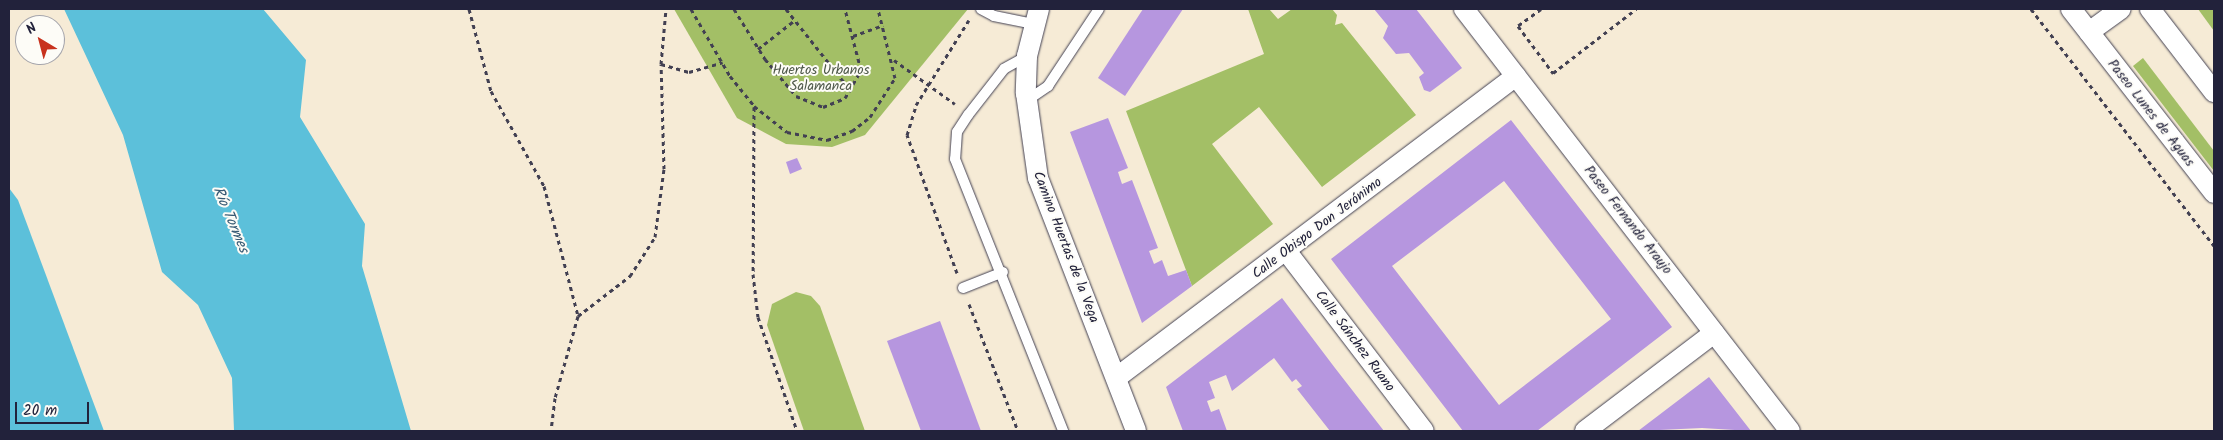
<!DOCTYPE html>
<html>
<head>
<meta charset="utf-8">
<style>
	body { margin:0 }
	#map { position:relative; width:2223px; height:440px; overflow:hidden; background:#f6ebd6; font-family:Kalam,sans-serif }
	div>[style] { position:absolute }
	[style*='--x'] { left:calc(var(--x)*1px); top:calc(var(--y)*1px); width:calc(var(--w)*1px); rotate:calc(var(--a)*1deg) }
	.green>* { inset:0; background:#a3bf66 }
	.water>* { inset:0; background:#5cc0da }
	.building>* { inset:0; background:#b696df }
	.path>* { height:3px; margin-top:-1.5px; transform-origin:0; background:repeating-linear-gradient(90deg,#424052 0 4px,transparent 0 8px) }
	.roads { filter:drop-shadow(0 0 1px #424052) drop-shadow(0 0 1px #424052) }
	.lane>* { height:10px; margin:-5px; padding:0 5px; transform-origin:5px; border-radius:5px; background:#fff }
	.street>* { height:20px; margin:-10px; padding:0 10px; transform-origin:10px; border-radius:10px; background:#fff }
	span { translate:-50% -50%; white-space:nowrap; text-align:center; line-height:1.15; -webkit-text-stroke:4px #fdfcf7; paint-order:stroke }
	.park-label { font-size:14px; color:#4f594a }
	.street-label { font-size:14px; color:#22223b }
	.water-label { font-size:15px; color:#365973; font-style:italic }
	.frame { position:absolute; inset:0; border:10px solid #22223b; pointer-events:none }
	.north { position:absolute; left:15px; top:15px; width:50px; height:50px; box-sizing:border-box; background:#fdfcf7; border:1px solid #a5a5ac; border-radius:50%; rotate:323deg; font-size:14px; font-weight:700; line-height:20px; text-align:center; color:#22223b }
	.north::after { content:''; display:block; margin:auto; width:18px; height:22px; background:#c8321e; clip-path:polygon(50% 0,100% 100%,50% 72%,0 100%) }
	.scale { position:absolute; left:15px; top:402px; width:74px; height:22px; box-sizing:border-box; border:2px solid #22223b; border-top:0; padding-left:6px; font-size:15px; line-height:18px; white-space:nowrap; color:#22223b; -webkit-text-stroke:4px #fdfcf7; paint-order:stroke }
</style>
</head>
<body>
<div id="map">
	<div class="green">
		<div style="clip-path:polygon(674px 9px,968px 9px,865px 135px,832px 147px,786px 144px,737px 118px)"></div>
		<div style="clip-path:polygon(1248px 9px,1269px 9px,1278px 19px,1292px 9px,1332px 9px,1337px 15px,1335px 25px,1342px 23px,1416px 115px,1322px 187px,1259px 107px,1212px 144px,1273px 224px,1192px 286px,1126px 111px,1264px 54px)"></div>
		<div style="clip-path:polygon(2198px 9px,2214px 9px,2214px 31px)"></div>
		<div style="clip-path:polygon(2143px 58px,2214px 151px,2214px 171px,2133px 66px)"></div>
		<div style="clip-path:polygon(796px 292px,811px 296px,820px 306px,865px 431px,804px 431px,767px 325px,772px 304px)"></div>
	</div>
	<div class="water">
		<div style="clip-path:polygon(64px 9px,263px 9px,306px 60px,300px 117px,365px 224px,362px 266px,411px 431px,234px 431px,232px 378px,198px 305px,162px 272px,123px 135px)"></div>
		<div style="clip-path:polygon(9px 188px,18px 200px,104px 431px,9px 431px)"></div>
	</div>
	<div class="building">
		<div style="clip-path:polygon(1143px 9px,1183px 9px,1125px 96px,1098px 78px)"></div>
		<div style="clip-path:polygon(1374px 9px,1416px 9px,1462px 68px,1430px 92px,1424px 90px,1419px 77px,1424px 73px,1409px 53px,1396px 54px,1383px 38px,1388px 26px)"></div>
		<div style="clip-path:polygon(1108px 118px,1128px 168px,1118px 172px,1122px 184px,1132px 180px,1158px 248px,1149px 251px,1154px 264px,1162px 260px,1168px 276px,1186px 270px,1192px 286px,1142px 323px,1070px 132px)"></div>
		<div style="clip-path:polygon(evenodd,1511px 120px,1672px 327px,1537px 431px,1463px 431px,1331px 259px,1511px 120px,1504px 181px,1611px 319px,1499px 405px,1392px 266px,1504px 181px)"></div>
		<div style="clip-path:polygon(797px 158px,802px 169px,790px 174px,786px 162px)"></div>
		<div style="clip-path:polygon(1282px 298px,1335px 368px,1384px 431px,1330px 431px,1297px 389px,1302px 386px,1296px 379px,1292px 382px,1274px 358px,1232px 391px,1226px 375px,1209px 382px,1215px 398px,1207px 401px,1211px 412px,1219px 409px,1227px 431px,1183px 431px,1166px 387px)"></div>
		<div style="clip-path:polygon(940px 321px,981px 431px,921px 431px,887px 341px)"></div>
		<div style="clip-path:polygon(1709px 377px,1751px 431px,1702px 428px,1638px 431px)"></div>
	</div>
	<div class="path">
		<div style="--x:469;--y:9;--w:85;--a:75"></div>
		<div style="--x:491;--y:91;--w:109;--a:60.8"></div>
		<div style="--x:544;--y:186;--w:134;--a:75.3"></div>
		<div style="--x:578;--y:316;--w:85;--a:105.7"></div>
		<div style="--x:555;--y:398;--w:33;--a:97"></div>
		<div style="--x:691;--y:9;--w:78;--a:59.8"></div>
		<div style="--x:730;--y:76;--w:38;--a:51"></div>
		<div style="--x:754;--y:106;--w:42;--a:38.2"></div>
		<div style="--x:787;--y:132;--w:41;--a:11.3"></div>
		<div style="--x:827;--y:140;--w:27;--a:-20"></div>
		<div style="--x:852;--y:131;--w:23;--a:-38"></div>
		<div style="--x:870;--y:117;--w:46;--a:-57.3"></div>
		<div style="--x:895;--y:78;--w:71;--a:-103.8"></div>
		<div style="--x:734;--y:9;--w:59;--a:58.2"></div>
		<div style="--x:765;--y:59;--w:48;--a:50"></div>
		<div style="--x:796;--y:96;--w:29;--a:22"></div>
		<div style="--x:823;--y:107;--w:24;--a:-22"></div>
		<div style="--x:845;--y:98;--w:32;--a:-60"></div>
		<div style="--x:861;--y:70;--w:63;--a:-104.7"></div>
		<div style="--x:786;--y:9;--w:105;--a:51.6"></div>
		<div style="--x:1541;--y:9;--w:29;--a:144"></div>
		<div style="--x:1518;--y:26;--w:59;--a:53.3"></div>
		<div style="--x:1553;--y:73;--w:105;--a:-37.6"></div>
		<div style="--x:2031;--y:9;--w:299;--a:52.3"></div>
		<div style="--x:853;--y:36;--w:32;--a:-20"></div>
		<div style="--x:758;--y:49;--w:47;--a:-38.1"></div>
		<div style="--x:894;--y:60;--w:75;--a:35.8"></div>
		<div style="--x:661;--y:64;--w:29;--a:16"></div>
		<div style="--x:689;--y:72;--w:35;--a:-16"></div>
		<div style="--x:754;--y:107;--w:167;--a:90.3"></div>
		<div style="--x:753;--y:274;--w:43;--a:83.4"></div>
		<div style="--x:758;--y:317;--w:120;--a:71.1"></div>
		<div style="--x:957;--y:273;--w:147;--a:-109.9"></div>
		<div style="--x:907;--y:135;--w:31;--a:-73"></div>
		<div style="--x:916;--y:105;--w:100;--a:-58.1"></div>
		<div style="--x:969;--y:304;--w:136;--a:68.9"></div>
		<div style="--x:578;--y:316;--w:66;--a:-37.6"></div>
		<div style="--x:630;--y:276;--w:46;--a:-57.3"></div>
		<div style="--x:655;--y:237;--w:69;--a:-82.5"></div>
		<div style="--x:664;--y:169;--w:105;--a:-91.6"></div>
		<div style="--x:661;--y:64;--w:55;--a:-84.8"></div>
	</div>
	<div class="roads">
		<div class="lane">
			<div style="--x:981;--y:9;--w:15;--a:28"></div>
			<div style="--x:994;--y:16;--w:41;--a:11.3"></div>
			<div style="--x:1027;--y:56;--w:26;--a:151"></div>
			<div style="--x:1004;--y:69;--w:58;--a:128"></div>
			<div style="--x:968;--y:115;--w:20;--a:123"></div>
			<div style="--x:957;--y:132;--w:27;--a:94"></div>
			<div style="--x:955;--y:159;--w:293;--a:68.3"></div>
			<div style="--x:1026;--y:101;--w:27;--a:-34"></div>
			<div style="--x:1048;--y:86;--w:92;--a:-56.5"></div>
			<div style="--x:963;--y:288;--w:43;--a:-21.8"></div>
		</div>
		<div class="street">
			<div style="--x:1039;--y:9;--w:49;--a:104.3"></div>
			<div style="--x:1027;--y:56;--w:37;--a:92"></div>
			<div style="--x:1026;--y:93;--w:86;--a:82"></div>
			<div style="--x:1038;--y:178;--w:271;--a:68.8"></div>
			<div style="--x:1464;--y:9;--w:533;--a:52.31"></div>
			<div style="--x:2071;--y:9;--w:233;--a:52.1"></div>
			<div style="--x:2150;--y:9;--w:105;--a:52.4"></div>
			<div style="--x:2089;--y:32;--w:39;--a:-36"></div>
			<div style="--x:1287;--y:252;--w:225;--a:52.6"></div>
			<div style="--x:1116;--y:378;--w:501;--a:-37.05"></div>
			<div style="--x:1585;--y:431;--w:162;--a:-37.2"></div>
		</div>
	</div>
	<div class="park-label">
		<span style="left:821px;top:78px">Huertos Urbanos<br>Salamanca</span>
	</div>
	<div class="street-label">
		<span style="left:2151px;top:113px;rotate:52deg">Paseo Lunes de Aguas</span>
		<span style="left:1628px;top:220px;rotate:52deg">Paseo Fernando Araujo</span>
		<span style="left:1317px;top:228px;rotate:-37deg">Calle Obispo Don Jerónimo</span>
		<span style="left:1066px;top:247px;rotate:69deg">Camino Huertas de la Vega</span>
		<span style="left:1355px;top:341px;rotate:53deg">Calle Sánchez Ruano</span>
	</div>
	<div class="water-label">
		<span style="left:230px;top:220px;rotate:67deg">Río Tormes</span>
	</div>
	<div class="frame"></div>
	<div class="north">N</div>
	<div class="scale">20 m</div>
</div>
</body>
</html>
